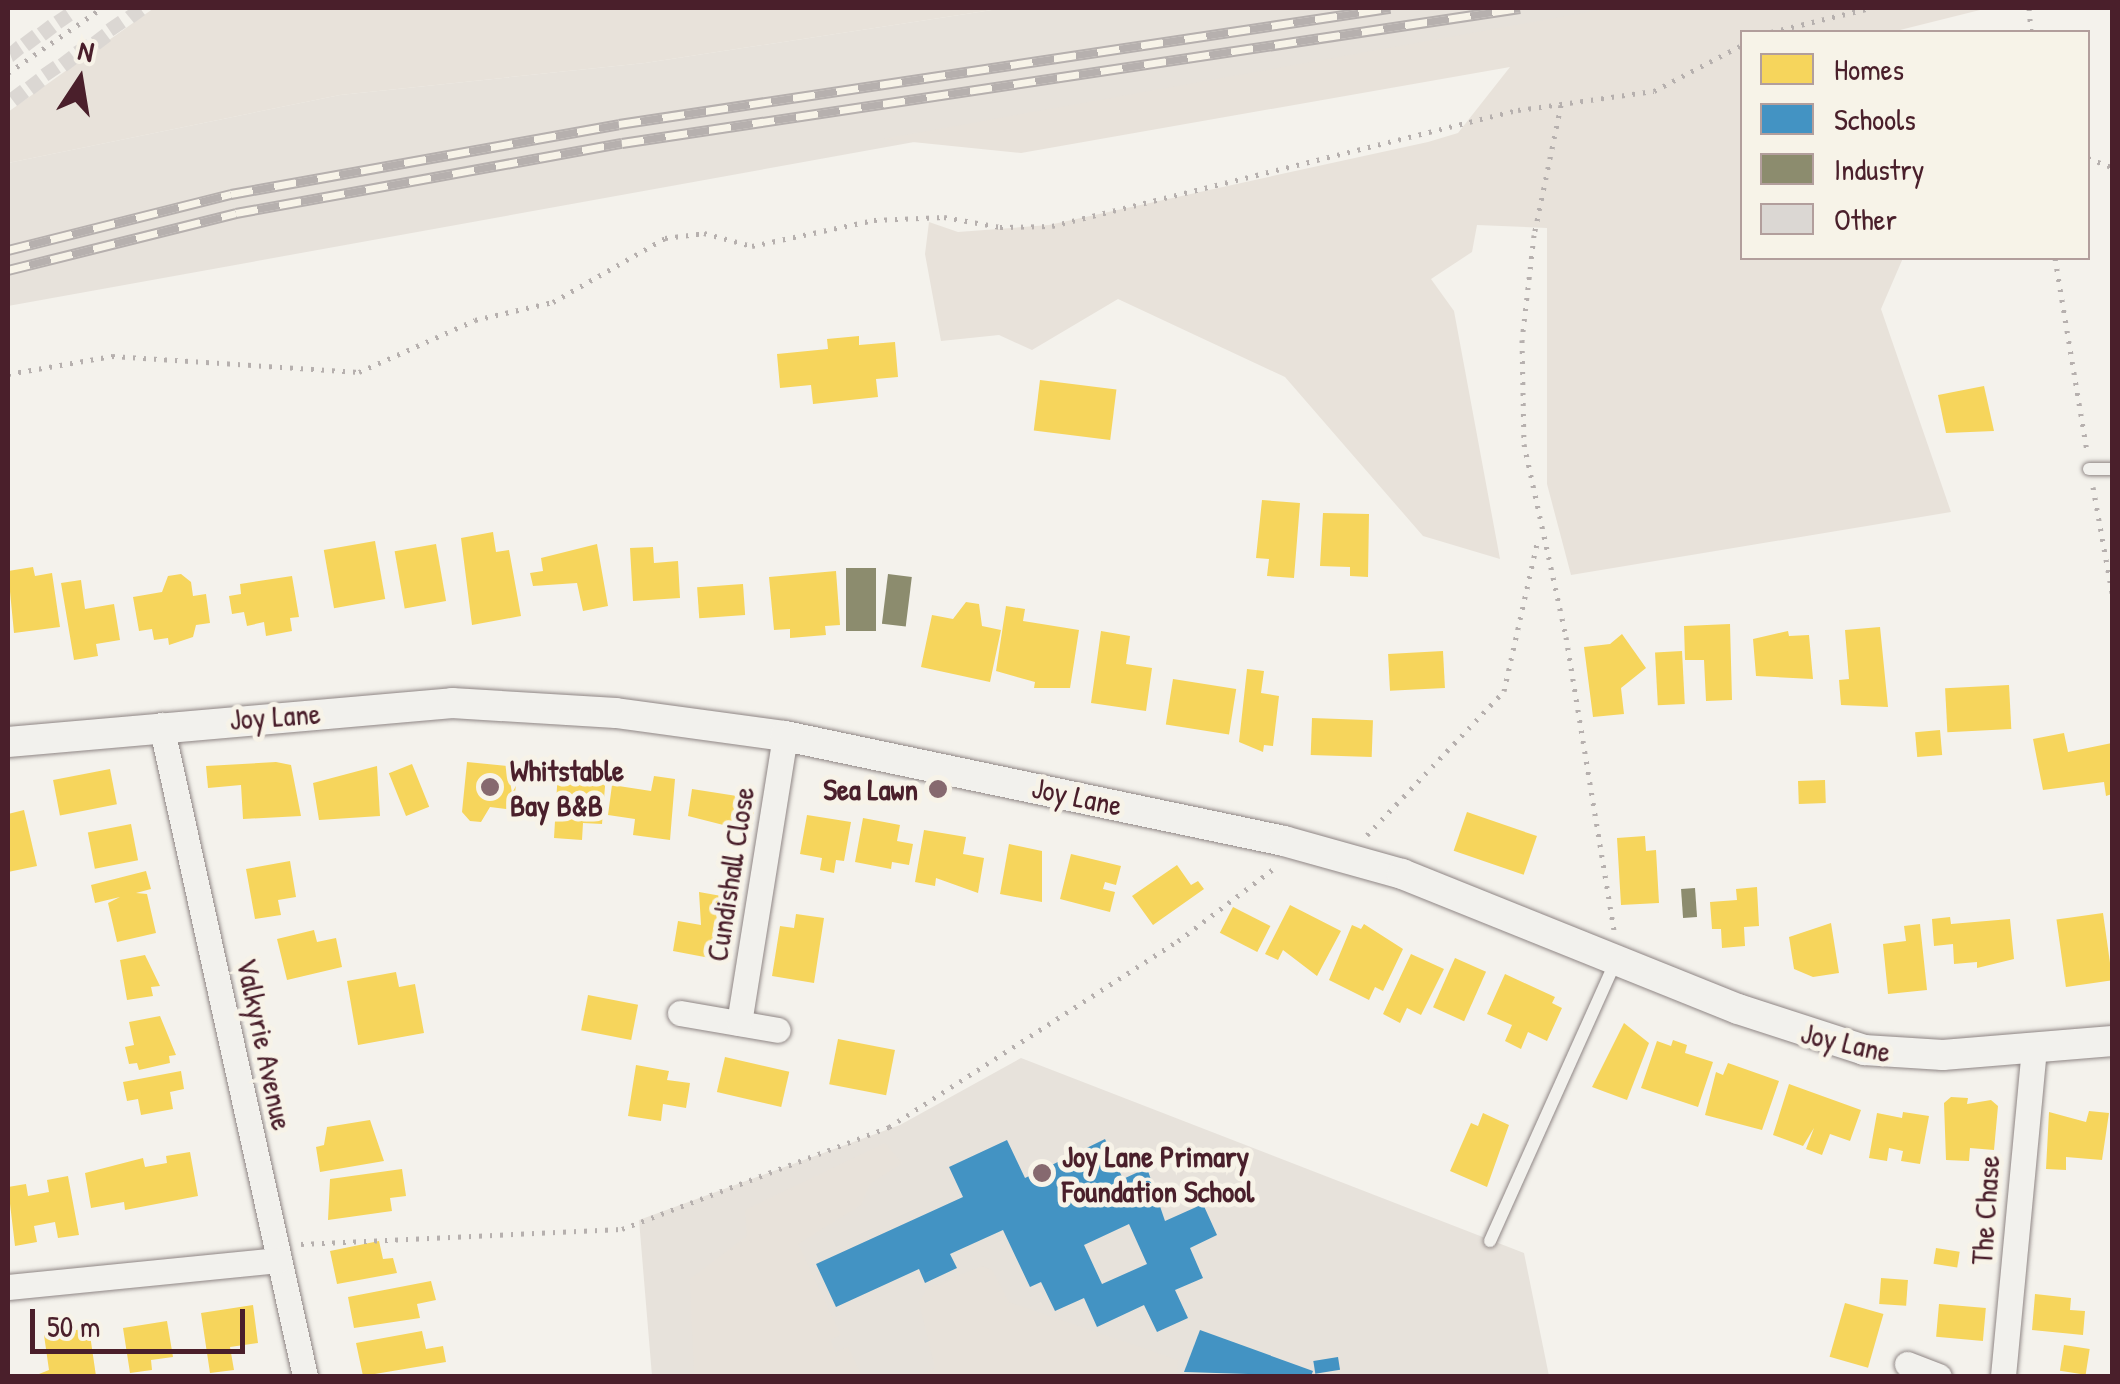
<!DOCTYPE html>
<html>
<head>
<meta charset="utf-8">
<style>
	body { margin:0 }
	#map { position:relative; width:2120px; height:1384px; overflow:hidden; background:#f4f2ec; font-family:"Patrick Hand",sans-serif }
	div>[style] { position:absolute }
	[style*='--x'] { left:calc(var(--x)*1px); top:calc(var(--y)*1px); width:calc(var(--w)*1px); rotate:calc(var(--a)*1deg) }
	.built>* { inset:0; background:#e7e2db }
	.green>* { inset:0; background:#e8e2da }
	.homes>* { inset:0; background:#f6d55c; transform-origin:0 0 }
	.schools>* { inset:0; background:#4393c3; transform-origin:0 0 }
	.industry>* { inset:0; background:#8c8c6e; transform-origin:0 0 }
	.building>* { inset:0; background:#dbd7d3; transform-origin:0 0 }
	.path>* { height:5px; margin-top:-2.5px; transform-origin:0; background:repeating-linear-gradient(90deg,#b6b0ae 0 2.5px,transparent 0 10.5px) }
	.roads { filter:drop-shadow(0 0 2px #8f8685) drop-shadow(0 0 2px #8f8685) }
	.service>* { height:12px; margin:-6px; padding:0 6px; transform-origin:6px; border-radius:6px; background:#f2f1ed }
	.minor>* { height:25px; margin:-12.5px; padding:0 12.5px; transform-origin:12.5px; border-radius:12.5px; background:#f2f1ed }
	.tertiary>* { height:30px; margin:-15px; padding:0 15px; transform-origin:15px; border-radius:15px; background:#f2f1ed }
	.rail>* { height:11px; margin-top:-5.5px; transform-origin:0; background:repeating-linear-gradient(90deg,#f7f3e8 0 22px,#b6b0ae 0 44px); box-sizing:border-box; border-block:2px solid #b6b0ae }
	.dots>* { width:28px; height:28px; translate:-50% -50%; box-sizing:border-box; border:5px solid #f7f3e8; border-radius:50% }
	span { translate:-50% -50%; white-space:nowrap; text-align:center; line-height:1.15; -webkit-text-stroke:10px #f7f3e8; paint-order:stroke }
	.street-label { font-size:30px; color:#4a1f2b }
	.poi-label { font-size:30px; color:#4a1f2b; font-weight:700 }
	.left { translate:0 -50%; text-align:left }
	.right { translate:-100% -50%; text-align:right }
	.frame { position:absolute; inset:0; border:10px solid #4a1f2b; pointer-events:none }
	.legend { position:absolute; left:1740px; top:30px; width:350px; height:230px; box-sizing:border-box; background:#f7f3e8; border:2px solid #b29e9c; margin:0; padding:12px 18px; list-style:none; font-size:30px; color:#4a1f2b }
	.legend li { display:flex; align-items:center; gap:20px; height:50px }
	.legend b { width:50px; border:2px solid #b29e9c }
	.north { position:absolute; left:30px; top:30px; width:100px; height:100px; -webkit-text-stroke:8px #f7f3e8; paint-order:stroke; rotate:12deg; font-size:28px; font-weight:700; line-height:40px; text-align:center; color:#4a1f2b }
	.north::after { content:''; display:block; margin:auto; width:35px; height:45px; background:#4a1f2b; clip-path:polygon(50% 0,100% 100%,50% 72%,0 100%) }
	.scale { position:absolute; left:30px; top:1309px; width:215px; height:45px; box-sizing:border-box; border:5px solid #4a1f2b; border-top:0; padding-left:12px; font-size:30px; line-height:35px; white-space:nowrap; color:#4a1f2b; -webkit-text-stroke:8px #f7f3e8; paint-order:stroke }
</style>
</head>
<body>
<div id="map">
	<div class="built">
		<div style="clip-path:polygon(1005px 8px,1655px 8px,8px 306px,8px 163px,340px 95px,645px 63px)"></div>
		<div style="clip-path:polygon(1021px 1058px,1524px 1253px,1549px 1376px,652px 1376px,639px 1220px,900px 1125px)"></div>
	</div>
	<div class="green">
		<div style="clip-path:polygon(154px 8px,1005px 8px,645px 63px,340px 95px,8px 163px,8px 112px)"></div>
		<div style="clip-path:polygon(1611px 8px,1988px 8px,1892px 32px,1742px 32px,1742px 258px,1903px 258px,1881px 309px,1951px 512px,1571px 575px,1547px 484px,1547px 228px,1477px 225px,1472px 252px,1431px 279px,1454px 311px,1500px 559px,1423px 536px,1285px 377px,1118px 299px,1032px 350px,999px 335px,941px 341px,925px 254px,929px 222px,958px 232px,1049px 225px,1428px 142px,1458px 133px,1510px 67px,1021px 153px,883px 139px)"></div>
		<div style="clip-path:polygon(885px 1143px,902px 1163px,870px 1184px,861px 1205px,798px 1244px,841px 1335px,830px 1340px,835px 1352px,848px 1347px,862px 1376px,694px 1376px,690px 1279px,747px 1236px,745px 1210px)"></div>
		<div style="clip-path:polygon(982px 1266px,992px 1270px,1009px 1302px,1178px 1360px,1177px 1376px,917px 1376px,935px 1368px,919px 1302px,928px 1288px)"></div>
	</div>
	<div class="homes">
		<div style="clip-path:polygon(859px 336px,859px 345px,895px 342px,898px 377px,876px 379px,878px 397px,813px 404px,811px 385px,780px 388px,777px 354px,828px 349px,827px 339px)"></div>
		<div style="left:1040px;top:380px;width:77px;height:51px;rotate:7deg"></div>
		<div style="clip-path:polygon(1984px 386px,1994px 431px,1946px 433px,1938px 395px)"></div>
		<div style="clip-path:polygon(1262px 500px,1300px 503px,1294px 578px,1267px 576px,1269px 559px,1256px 558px)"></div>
		<div style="clip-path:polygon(1323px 513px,1369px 514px,1368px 577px,1350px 576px,1350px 567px,1320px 566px)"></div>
		<div style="clip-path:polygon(493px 532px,496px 552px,509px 550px,521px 616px,472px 625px,461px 538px)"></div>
		<div style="left:375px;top:541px;width:59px;height:52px;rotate:80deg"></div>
		<div style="left:436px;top:544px;width:58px;height:42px;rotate:80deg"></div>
		<div style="clip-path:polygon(597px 544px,608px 606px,583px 611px,577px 583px,533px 586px,530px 573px,543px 571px,541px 558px)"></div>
		<div style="clip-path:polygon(653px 547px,654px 563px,678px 561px,680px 598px,633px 601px,630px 548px)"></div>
		<div style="clip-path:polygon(33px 567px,35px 576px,52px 573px,60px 627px,14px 633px,8px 571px)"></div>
		<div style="clip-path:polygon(836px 571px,840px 625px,825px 626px,826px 635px,790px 638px,790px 629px,774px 630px,769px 577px)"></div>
		<div style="clip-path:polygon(181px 574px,191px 582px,193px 596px,206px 594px,210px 623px,196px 625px,193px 637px,169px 645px,168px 638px,154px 640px,152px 629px,139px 631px,133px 597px,162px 592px,168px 576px)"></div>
		<div style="clip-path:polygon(292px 576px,299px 617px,290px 618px,292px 631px,266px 636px,264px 622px,247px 626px,244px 612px,232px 614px,229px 596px,241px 594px,240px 584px)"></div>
		<div style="clip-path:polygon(81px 580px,85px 609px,114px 604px,120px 640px,96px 644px,98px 656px,74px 660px,61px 583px)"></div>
		<div style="left:743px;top:584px;width:31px;height:46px;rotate:86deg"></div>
		<div style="clip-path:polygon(966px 602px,979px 604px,982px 626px,1001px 630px,990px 682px,921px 667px,932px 615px,953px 619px)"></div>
		<div style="clip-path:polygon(1006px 606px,1025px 609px,1023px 621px,1079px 630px,1070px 688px,1034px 688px,1035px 682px,996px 671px)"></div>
		<div style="clip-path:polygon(1730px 624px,1732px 700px,1706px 701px,1704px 660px,1685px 660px,1684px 626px)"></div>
		<div style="clip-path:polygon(1880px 627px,1888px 707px,1841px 705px,1839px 680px,1849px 679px,1845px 630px)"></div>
		<div style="clip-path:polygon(1101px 631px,1130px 636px,1126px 664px,1152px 668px,1146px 711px,1091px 703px)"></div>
		<div style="clip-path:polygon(1788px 631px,1789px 636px,1809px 635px,1813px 679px,1756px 676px,1753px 639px)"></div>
		<div style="clip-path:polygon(1622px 634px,1646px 668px,1621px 688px,1624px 714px,1593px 717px,1584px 647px,1610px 644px)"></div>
		<div style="left:1443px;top:651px;width:37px;height:55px;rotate:87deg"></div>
		<div style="left:1682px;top:651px;width:53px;height:27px;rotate:87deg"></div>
		<div style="clip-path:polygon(1247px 669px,1264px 671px,1261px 693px,1279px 696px,1273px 746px,1264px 745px,1263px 752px,1239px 742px)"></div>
		<div style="left:1173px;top:679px;width:64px;height:46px;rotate:9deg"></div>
		<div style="left:2009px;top:685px;width:44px;height:64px;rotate:87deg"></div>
		<div style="left:1312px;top:718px;width:61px;height:37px;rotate:2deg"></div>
		<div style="left:1940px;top:730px;width:25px;height:25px;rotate:85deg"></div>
		<div style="clip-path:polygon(2064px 733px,2068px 752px,2112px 743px,2112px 794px,2106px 796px,2104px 782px,2043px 790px,2033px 739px)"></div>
		<div style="clip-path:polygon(276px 762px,291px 765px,301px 816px,243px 819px,241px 785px,208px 788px,206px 766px)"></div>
		<div style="clip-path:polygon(467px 762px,518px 767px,513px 810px,490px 807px,481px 822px,470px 821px,462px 812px)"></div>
		<div style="left:412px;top:764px;width:46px;height:25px;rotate:68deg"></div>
		<div style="clip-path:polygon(377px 766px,380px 816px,319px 820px,313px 783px)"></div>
		<div style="left:110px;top:769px;width:36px;height:58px;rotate:79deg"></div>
		<div style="clip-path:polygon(558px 770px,606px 774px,602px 824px,583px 823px,582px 840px,554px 838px)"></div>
		<div style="clip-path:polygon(654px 776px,675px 779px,670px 840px,633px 835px,635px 819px,608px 815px,612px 785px,651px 791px)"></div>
		<div style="left:1825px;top:780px;width:23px;height:27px;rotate:88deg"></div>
		<div style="clip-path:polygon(692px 789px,756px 799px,751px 832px,688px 816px)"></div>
		<div style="clip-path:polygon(24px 810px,37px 866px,8px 872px,8px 814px)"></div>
		<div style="left:1467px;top:812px;width:74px;height:41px;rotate:19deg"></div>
		<div style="clip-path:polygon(807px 815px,851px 822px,844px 861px,836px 860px,834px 873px,820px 870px,822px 858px,800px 854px)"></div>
		<div style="clip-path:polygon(863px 818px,900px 825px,897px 841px,913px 844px,909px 865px,892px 862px,891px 869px,855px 862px)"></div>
		<div style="left:131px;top:824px;width:37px;height:44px;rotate:79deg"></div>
		<div style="clip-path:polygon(924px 830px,966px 837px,963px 854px,984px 858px,978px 893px,936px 878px,935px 886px,915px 882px)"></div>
		<div style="clip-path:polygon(1645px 836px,1646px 851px,1656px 850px,1659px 903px,1621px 905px,1617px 838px)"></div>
		<div style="clip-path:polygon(1009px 844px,1042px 851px,1042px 902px,1000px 894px)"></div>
		<div style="clip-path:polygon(1071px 854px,1121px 866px,1116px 885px,1105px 882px,1103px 889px,1115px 892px,1110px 912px,1060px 899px)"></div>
		<div style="clip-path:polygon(290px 861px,296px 897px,278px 900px,281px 915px,255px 919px,246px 869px)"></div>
		<div style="clip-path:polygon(1177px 865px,1191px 885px,1198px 881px,1204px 889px,1153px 925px,1132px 896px)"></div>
		<div style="clip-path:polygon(146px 871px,151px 889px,136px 893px,147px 894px,156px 933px,117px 942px,108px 903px,120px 897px,95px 903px,91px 885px)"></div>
		<div style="clip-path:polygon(1757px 887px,1759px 926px,1744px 927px,1745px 946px,1722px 948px,1721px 929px,1712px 929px,1710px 902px,1737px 900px,1736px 889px)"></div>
		<div style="clip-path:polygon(699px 892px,727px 897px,724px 914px,717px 912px,715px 959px,673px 951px,678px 921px,701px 925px)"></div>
		<div style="clip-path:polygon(1290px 905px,1341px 931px,1317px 976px,1283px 950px,1278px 960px,1265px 954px)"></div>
		<div style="left:1233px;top:907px;width:42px;height:29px;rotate:27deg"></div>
		<div style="left:2103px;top:913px;width:68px;height:47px;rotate:82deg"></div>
		<div style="clip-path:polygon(796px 914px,824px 918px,814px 983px,772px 976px,780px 926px,794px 928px)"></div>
		<div style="clip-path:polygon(1950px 917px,1951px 924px,2010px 919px,2014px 959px,1977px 968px,1977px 962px,1954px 964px,1953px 944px,1934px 946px,1932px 919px)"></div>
		<div style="clip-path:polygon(1831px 923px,1839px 973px,1813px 977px,1794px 969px,1789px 937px)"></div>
		<div style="clip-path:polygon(1364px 924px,1403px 949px,1383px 991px,1375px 987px,1369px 1000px,1329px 980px,1352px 925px,1361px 929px)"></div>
		<div style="clip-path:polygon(1920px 924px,1927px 990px,1888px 994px,1883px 944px,1906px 941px,1904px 926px)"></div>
		<div style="clip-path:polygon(314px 930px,317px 942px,336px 938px,342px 967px,287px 980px,277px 939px)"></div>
		<div style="clip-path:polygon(1411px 954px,1444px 969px,1421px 1015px,1407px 1008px,1400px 1023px,1383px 1014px)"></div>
		<div style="clip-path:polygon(145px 955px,160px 986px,151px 987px,153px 996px,127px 1000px,120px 960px)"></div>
		<div style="left:1455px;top:958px;width:34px;height:54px;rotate:24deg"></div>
		<div style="clip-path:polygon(396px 972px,399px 987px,415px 984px,424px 1033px,358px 1045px,347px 981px)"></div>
		<div style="clip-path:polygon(1505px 974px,1555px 997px,1552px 1003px,1562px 1008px,1547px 1041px,1528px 1032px,1521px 1049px,1505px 1041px,1512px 1025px,1487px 1014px)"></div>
		<div style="left:588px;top:995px;width:51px;height:36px;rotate:11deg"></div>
		<div style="clip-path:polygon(160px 1016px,176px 1055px,169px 1056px,170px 1063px,139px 1070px,137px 1063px,129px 1064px,125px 1047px,134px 1045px,129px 1022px)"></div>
		<div style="clip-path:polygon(1624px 1023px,1649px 1043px,1627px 1100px,1592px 1087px)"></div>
		<div style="left:838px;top:1039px;width:58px;height:46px;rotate:11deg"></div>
		<div style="clip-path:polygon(1673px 1040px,1687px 1045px,1685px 1053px,1713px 1062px,1698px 1107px,1641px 1088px,1657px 1041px,1671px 1046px)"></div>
		<div style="left:725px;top:1057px;width:66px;height:36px;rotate:13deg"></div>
		<div style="clip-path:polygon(1728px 1063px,1779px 1081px,1762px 1130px,1705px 1115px,1716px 1072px,1723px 1075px)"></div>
		<div style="clip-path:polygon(636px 1065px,669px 1071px,667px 1080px,690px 1083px,686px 1108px,663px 1104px,661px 1121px,628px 1116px)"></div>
		<div style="clip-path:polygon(181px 1071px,184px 1089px,170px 1092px,173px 1109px,141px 1115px,138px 1099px,127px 1101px,123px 1082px)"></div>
		<div style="clip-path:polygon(1789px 1084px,1861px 1110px,1850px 1141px,1830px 1134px,1822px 1155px,1806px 1149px,1814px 1128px,1803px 1146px,1773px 1135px)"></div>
		<div style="clip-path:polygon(1951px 1097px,1968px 1098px,1967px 1104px,1991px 1100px,1998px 1106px,1994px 1150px,1970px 1148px,1969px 1161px,1946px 1160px,1944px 1103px)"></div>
		<div style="clip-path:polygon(2089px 1111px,2109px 1113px,2102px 1160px,2066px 1157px,2066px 1170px,2046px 1169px,2049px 1112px,2086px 1122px)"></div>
		<div style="clip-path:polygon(1903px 1112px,1929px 1116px,1920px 1164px,1901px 1161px,1903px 1151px,1889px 1148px,1887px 1161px,1869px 1158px,1877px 1113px,1902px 1118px)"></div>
		<div style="clip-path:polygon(1483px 1113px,1509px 1125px,1487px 1187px,1450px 1171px,1471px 1123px,1478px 1126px)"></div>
		<div style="clip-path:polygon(370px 1120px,384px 1161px,320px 1172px,316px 1147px,324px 1145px,327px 1127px)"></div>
		<div style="clip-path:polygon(190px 1152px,198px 1196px,125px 1210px,124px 1202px,91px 1208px,85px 1173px,143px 1158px,145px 1167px,167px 1163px,166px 1156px)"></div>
		<div style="clip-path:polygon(402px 1169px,406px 1196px,390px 1198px,392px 1211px,328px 1220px,330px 1179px)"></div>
		<div style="clip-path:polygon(68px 1176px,79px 1235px,58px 1238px,55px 1222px,34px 1226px,37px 1242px,15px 1246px,8px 1187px,26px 1184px,28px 1196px,49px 1192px,47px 1180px)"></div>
		<div style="clip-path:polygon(379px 1241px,383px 1259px,393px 1258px,397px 1273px,337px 1284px,330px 1251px)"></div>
		<div style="left:1936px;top:1248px;width:24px;height:16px;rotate:9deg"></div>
		<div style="left:1881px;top:1278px;width:27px;height:26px;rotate:4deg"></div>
		<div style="clip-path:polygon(431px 1281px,436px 1300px,417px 1304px,420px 1318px,354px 1328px,348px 1297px)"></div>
		<div style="clip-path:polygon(2035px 1294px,2071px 1298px,2070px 1310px,2085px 1311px,2083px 1335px,2032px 1330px)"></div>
		<div style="left:1845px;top:1303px;width:40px;height:56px;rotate:16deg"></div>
		<div style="left:1939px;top:1304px;width:47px;height:33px;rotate:5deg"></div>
		<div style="clip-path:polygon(253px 1305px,258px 1343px,230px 1347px,234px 1370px,210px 1373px,201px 1313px)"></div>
		<div style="clip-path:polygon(167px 1321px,173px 1357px,151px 1360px,152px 1370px,130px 1373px,123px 1328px)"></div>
		<div style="clip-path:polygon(89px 1328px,96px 1376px,34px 1376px,49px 1370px,44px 1335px)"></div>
		<div style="clip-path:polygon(422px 1331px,426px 1349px,443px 1346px,446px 1362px,363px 1376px,356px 1343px)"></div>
		<div style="left:2064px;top:1345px;width:26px;height:26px;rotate:9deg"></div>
	</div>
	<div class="schools">
		<div style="clip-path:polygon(evenodd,1105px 1139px,1123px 1179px,1147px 1168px,1165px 1221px,1203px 1204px,1217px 1235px,1190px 1248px,1203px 1278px,1175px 1290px,1188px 1318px,1157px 1332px,1144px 1305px,1097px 1327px,1084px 1298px,1055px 1311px,1041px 1282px,1030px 1287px,1003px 1230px,950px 1254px,957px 1268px,925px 1283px,919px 1269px,836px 1307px,816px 1264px,963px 1197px,949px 1167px,1007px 1140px,1025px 1178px,1105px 1139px,1129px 1224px,1147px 1264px,1102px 1284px,1084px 1245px,1129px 1224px)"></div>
		<div style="clip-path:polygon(1200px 1330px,1313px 1371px,1311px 1376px,1184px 1372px)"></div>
		<div style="left:1338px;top:1357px;width:13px;height:25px;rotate:81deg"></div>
	</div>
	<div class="industry">
		<div style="left:846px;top:568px;width:30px;height:63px"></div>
		<div style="left:888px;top:574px;width:24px;height:50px;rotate:7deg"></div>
		<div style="left:1695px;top:888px;width:29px;height:14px;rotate:86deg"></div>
	</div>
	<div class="building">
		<div style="clip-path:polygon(131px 8px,140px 8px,145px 15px,134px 23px,125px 12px)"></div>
		<div style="left:65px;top:9px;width:14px;height:14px;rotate:56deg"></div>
		<div style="left:118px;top:16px;width:14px;height:15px;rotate:56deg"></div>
		<div style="left:48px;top:20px;width:15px;height:14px;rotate:53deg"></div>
		<div style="left:102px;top:29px;width:15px;height:14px;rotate:53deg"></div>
		<div style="left:32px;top:30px;width:15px;height:15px;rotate:53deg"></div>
		<div style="left:86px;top:39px;width:15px;height:15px;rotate:58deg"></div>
		<div style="clip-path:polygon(16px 41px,24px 53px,13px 62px,8px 48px)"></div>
		<div style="left:69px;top:51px;width:15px;height:14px;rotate:53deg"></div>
		<div style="left:53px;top:61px;width:14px;height:15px;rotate:56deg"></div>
		<div style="left:36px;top:74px;width:15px;height:14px;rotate:53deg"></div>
		<div style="left:20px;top:85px;width:15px;height:15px;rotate:53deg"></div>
	</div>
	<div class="path">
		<div style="--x:2029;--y:8;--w:24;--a:85"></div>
		<div style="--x:1771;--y:32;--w:102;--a:-13.6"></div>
		<div style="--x:8;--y:73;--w:114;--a:-34.7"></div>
		<div style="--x:1561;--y:105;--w:133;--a:101.7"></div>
		<div style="--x:1534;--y:235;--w:106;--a:96.5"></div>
		<div style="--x:1522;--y:340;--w:104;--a:88.9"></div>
		<div style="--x:1524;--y:444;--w:198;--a:77.7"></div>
		<div style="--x:1566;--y:637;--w:297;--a:80.7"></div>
		<div style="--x:2088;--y:158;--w:26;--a:21"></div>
		<div style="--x:2055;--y:258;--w:197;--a:80.6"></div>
		<div style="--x:8;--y:374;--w:106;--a:-9.8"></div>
		<div style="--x:112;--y:356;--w:248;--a:3.7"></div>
		<div style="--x:359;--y:372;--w:127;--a:-24.1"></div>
		<div style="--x:475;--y:320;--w:80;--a:-13"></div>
		<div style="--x:553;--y:302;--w:129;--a:-29.7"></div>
		<div style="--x:665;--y:238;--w:39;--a:-7"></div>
		<div style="--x:704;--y:233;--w:50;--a:15.2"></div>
		<div style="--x:752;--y:246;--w:125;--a:-12"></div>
		<div style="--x:874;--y:220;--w:70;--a:-2.5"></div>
		<div style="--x:944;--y:217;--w:57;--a:10.1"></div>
		<div style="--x:1000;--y:227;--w:52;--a:-1.1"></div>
		<div style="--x:1052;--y:226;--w:480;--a:-14"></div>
		<div style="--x:1518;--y:110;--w:137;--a:-8"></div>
		<div style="--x:1654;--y:91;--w:99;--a:-27.6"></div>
		<div style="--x:2093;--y:487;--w:108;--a:79.8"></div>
		<div style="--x:1367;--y:835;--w:199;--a:-46.4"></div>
		<div style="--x:1504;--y:691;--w:156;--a:-77.4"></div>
		<div style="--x:301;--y:1244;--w:321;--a:-2.7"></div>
		<div style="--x:622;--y:1229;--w:286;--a:-20.9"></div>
		<div style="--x:889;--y:1127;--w:344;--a:-32.8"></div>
		<div style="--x:1178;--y:941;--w:123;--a:-37.1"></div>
	</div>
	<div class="roads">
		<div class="service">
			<div style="--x:2089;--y:469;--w:23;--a:0"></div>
			<div style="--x:1490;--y:1241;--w:310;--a:-65.8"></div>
		</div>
		<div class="minor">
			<div style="--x:161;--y:725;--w:667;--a:77.53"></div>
			<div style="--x:680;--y:1013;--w:99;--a:9.8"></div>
			<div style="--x:739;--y:1023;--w:291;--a:-80.9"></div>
			<div style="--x:8;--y:1287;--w:272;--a:-5.7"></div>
			<div style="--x:1907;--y:1364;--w:34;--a:21"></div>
			<div style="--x:2003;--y:1376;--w:329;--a:-84.6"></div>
		</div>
		<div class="tertiary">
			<div style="--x:8;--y:742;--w:446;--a:-5"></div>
			<div style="--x:452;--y:703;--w:164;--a:3.5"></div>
			<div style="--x:616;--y:713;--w:171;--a:7.8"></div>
			<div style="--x:785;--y:736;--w:510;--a:11.88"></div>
			<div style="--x:1284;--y:841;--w:123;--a:15.6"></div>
			<div style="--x:1402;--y:874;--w:362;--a:21.9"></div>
			<div style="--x:1738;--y:1009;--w:133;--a:18"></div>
			<div style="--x:1864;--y:1050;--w:79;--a:3.6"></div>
			<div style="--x:1943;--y:1055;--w:170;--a:-4.7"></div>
		</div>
	</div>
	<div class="rail">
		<div style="--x:8;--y:250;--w:230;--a:-14.1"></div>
		<div style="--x:231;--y:194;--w:394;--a:-10.2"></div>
		<div style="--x:619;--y:124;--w:780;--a:-8.56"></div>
		<div style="--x:8;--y:270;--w:235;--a:-14"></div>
		<div style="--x:236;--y:213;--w:392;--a:-10.3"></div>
		<div style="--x:622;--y:143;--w:908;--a:-8.55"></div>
	</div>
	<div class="dots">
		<div style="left:490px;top:787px;background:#86696f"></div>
		<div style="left:938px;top:789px;background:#86696f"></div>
		<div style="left:1042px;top:1173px;background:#86696f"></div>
	</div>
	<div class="street-label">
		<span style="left:275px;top:716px;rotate:-4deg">Joy Lane</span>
		<span style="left:1077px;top:796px;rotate:12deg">Joy Lane</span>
		<span style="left:730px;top:874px;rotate:-81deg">Cundishall Close</span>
		<span style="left:1846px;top:1042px;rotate:13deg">Joy Lane</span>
		<span style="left:265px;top:1044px;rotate:78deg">Valkyrie Avenue</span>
		<span style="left:1985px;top:1210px;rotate:-86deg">The Chase</span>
	</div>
	<div class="poi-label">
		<span class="left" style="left:510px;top:787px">Whitstable<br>Bay B&amp;B</span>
		<span class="right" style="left:918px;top:789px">Sea Lawn</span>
		<span class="left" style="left:1062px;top:1173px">Joy Lane Primary<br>Foundation School</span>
	</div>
	<div class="frame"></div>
	<ul class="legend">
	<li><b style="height:28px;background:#f6d55c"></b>Homes</li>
	<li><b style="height:28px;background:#4393c3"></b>Schools</li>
	<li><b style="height:28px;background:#8c8c6e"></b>Industry</li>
	<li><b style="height:28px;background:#dbd7d3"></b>Other</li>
	</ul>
	<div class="north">N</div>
	<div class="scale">50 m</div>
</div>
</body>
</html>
